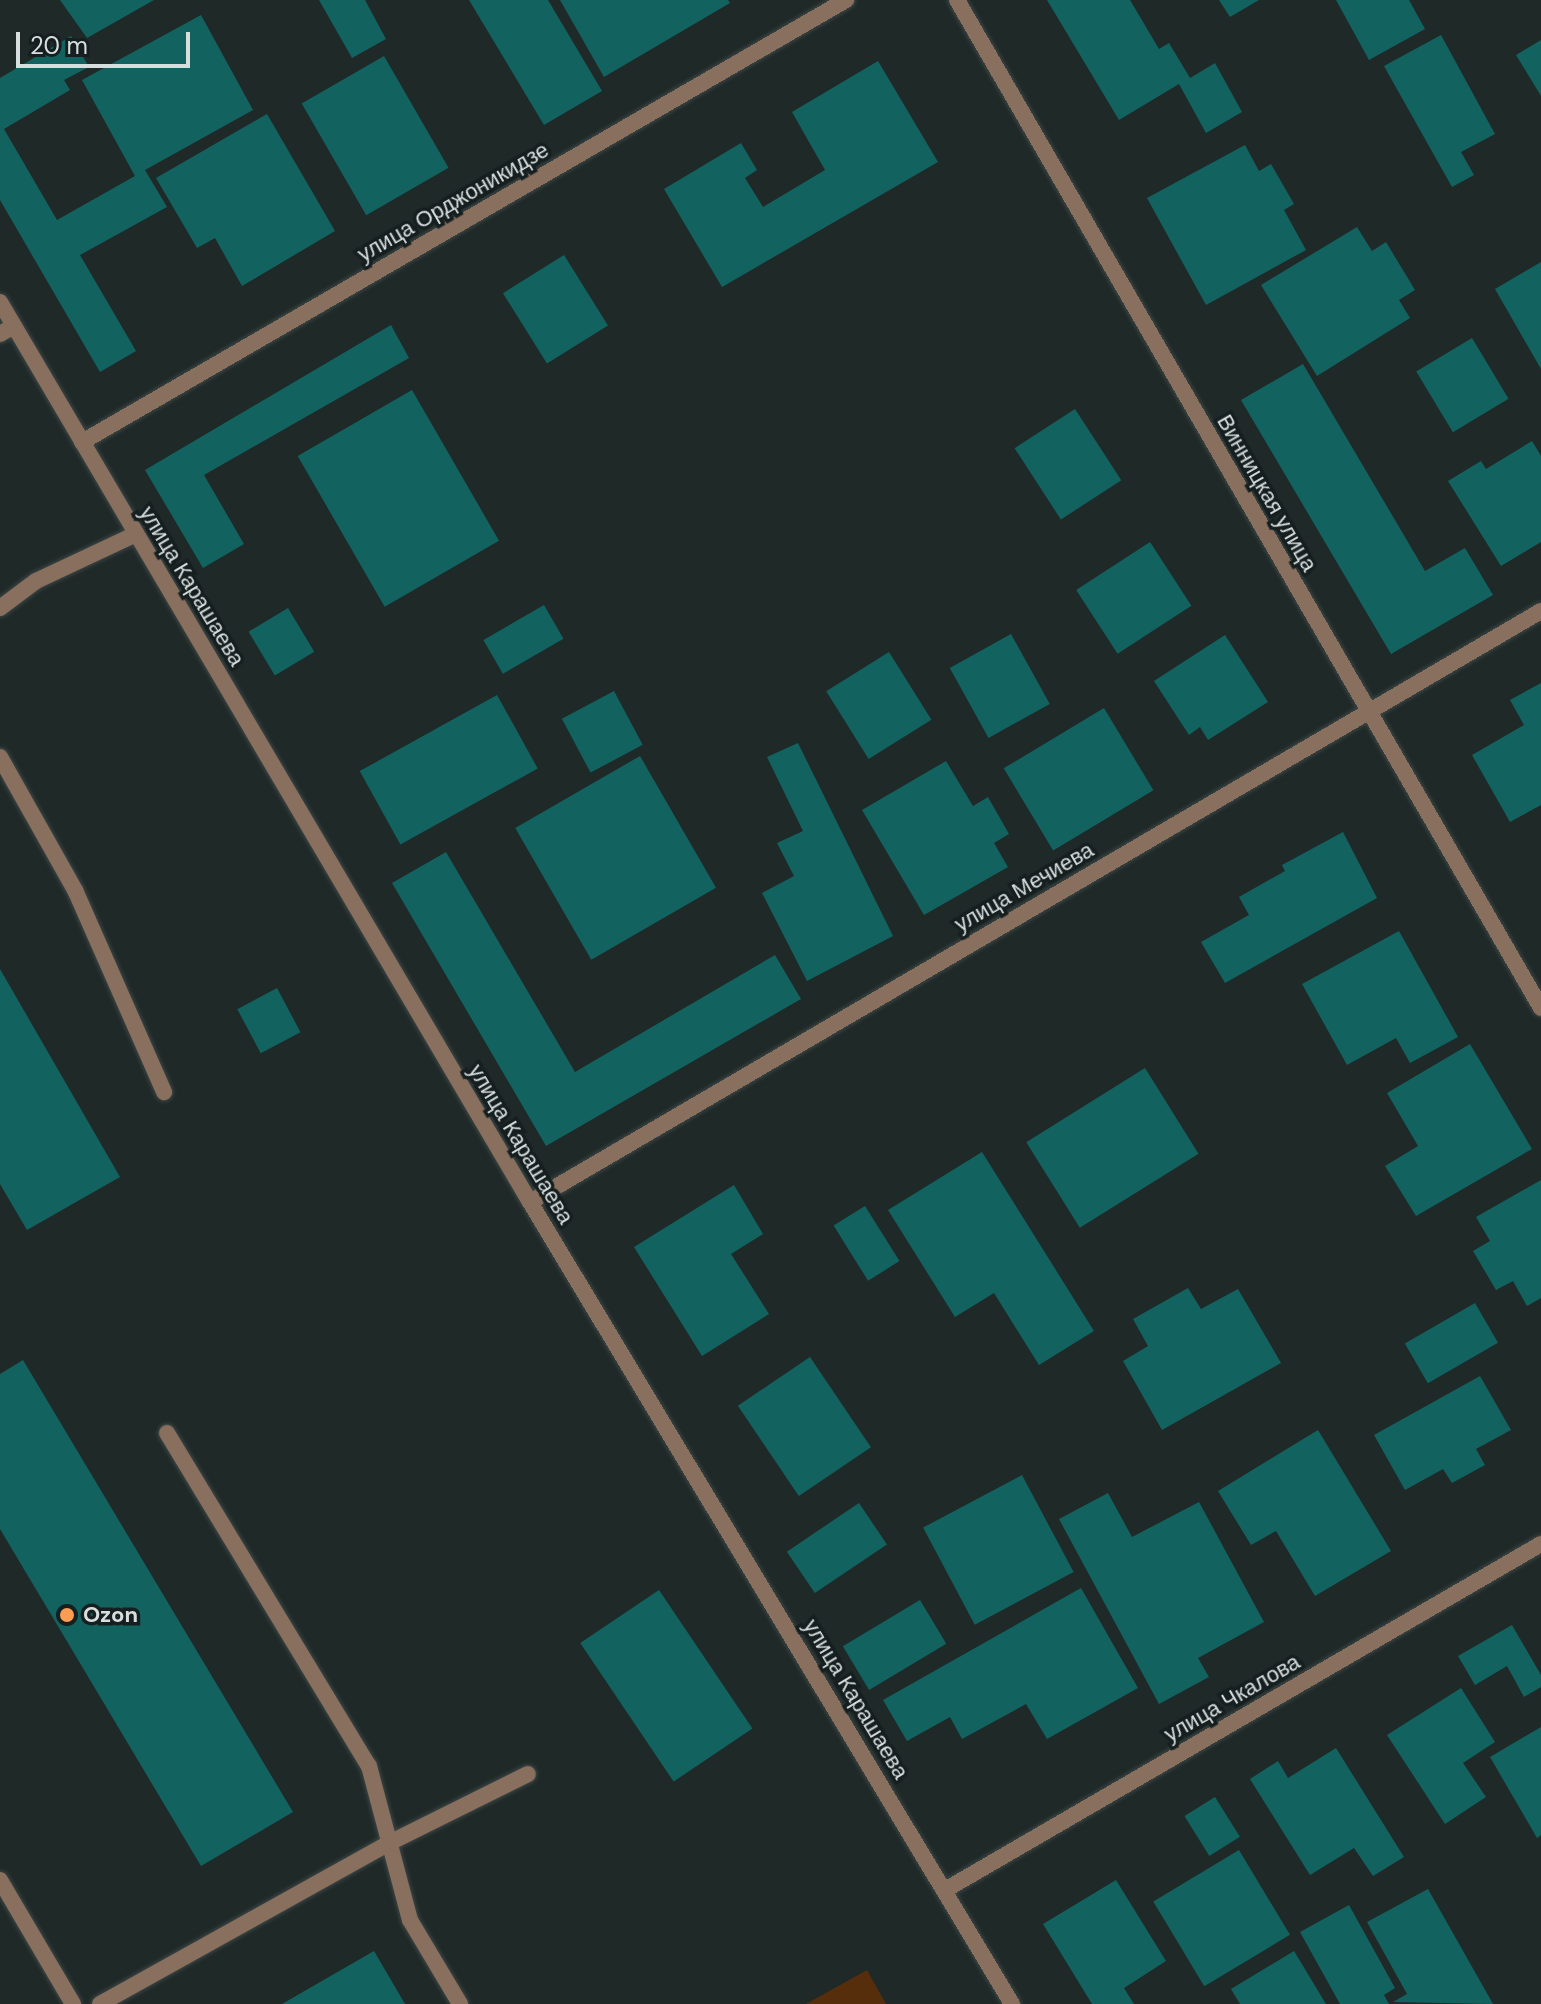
<!DOCTYPE html>
<html>
<head>
<meta charset="utf-8">
<style>
	body { margin:0 }
	#map { position:relative; width:1541px; height:2004px; overflow:hidden; background:#1f2928; font-family:"DM Sans",sans-serif }
	div>[style] { position:absolute }
	[style*='--x'] { left:calc(var(--x)*1px); top:calc(var(--y)*1px); width:calc(var(--w)*1px); rotate:calc(var(--a)*1deg) }
	.green>* { inset:0; background:#562e0c }
	.building>* { inset:0; background:#126360; transform-origin:0 0 }
	.roads { filter:drop-shadow(0 0 2px #3d4645) drop-shadow(0 0 2px #3d4645) }
	.service>* { height:16px; margin:-8px; padding:0 8px; transform-origin:8px; border-radius:8px; background:#886f5e }
	.minor>* { height:16px; margin:-8px; padding:0 8px; transform-origin:8px; border-radius:8px; background:#886f5e }
	.tertiary>* { height:16px; margin:-8px; padding:0 8px; transform-origin:8px; border-radius:8px; background:#886f5e }
	.dots>* { width:22px; height:22px; translate:-50% -50%; box-sizing:border-box; border:4px solid #151f1f; border-radius:50% }
	span { translate:-50% -50%; white-space:nowrap; text-align:center; line-height:1.15; -webkit-text-stroke:7px #151f1f; paint-order:stroke }
	.street-label { font-size:22px; color:#d8dede }
	.poi-label { font-size:22px; color:#d8dede; font-weight:700 }
	.left { translate:0 -50%; text-align:left }
	.scale { position:absolute; left:16px; top:32px; width:174px; height:36px; box-sizing:border-box; border:4px solid #d8dede; border-top:0; padding-left:10px; font-size:24px; line-height:28px; white-space:nowrap; color:#d8dede; -webkit-text-stroke:6px #151f1f; paint-order:stroke }
</style>
</head>
<body>
<div id="map">
	<div class="green">
		<div style="clip-path:polygon(867px 1970px,886px 2004px,805px 2004px,806px 2004px)"></div>
	</div>
	<div class="building">
		<div style="clip-path:polygon(60px 0,154px 0,87px 38px)"></div>
		<div style="clip-path:polygon(319px 0,365px 0,386px 39px,352px 58px)"></div>
		<div style="clip-path:polygon(469px 0,548px 0,602px 91px,544px 125px)"></div>
		<div style="clip-path:polygon(560px 0,728px 0,730px 3px,604px 77px)"></div>
		<div style="clip-path:polygon(1047px 0,1130px 0,1159px 49px,1169px 43px,1190px 78px,1215px 63px,1242px 112px,1206px 133px,1179px 84px,1119px 120px)"></div>
		<div style="clip-path:polygon(1219px 0,1259px 0,1230px 17px)"></div>
		<div style="clip-path:polygon(1336px 0,1409px 0,1425px 29px,1369px 60px)"></div>
		<div style="clip-path:polygon(201px 15px,253px 110px,145px 170px,167px 207px,80px 255px,136px 351px,100px 372px,0 200px,0 78px,71px 36px,89px 67px,64px 80px,70px 90px,4px 129px,57px 220px,135px 176px,82px 80px)"></div>
		<div style="clip-path:polygon(1441px 35px,1495px 134px,1461px 152px,1474px 175px,1452px 187px,1384px 66px)"></div>
		<div style="clip-path:polygon(1541px 40px,1541px 96px,1516px 55px)"></div>
		<div style="left:384px;top:56px;width:129px;height:95px;rotate:60deg"></div>
		<div style="clip-path:polygon(878px 61px,938px 162px,722px 287px,664px 189px,741px 143px,757px 170px,745px 178px,763px 207px,825px 170px,792px 112px)"></div>
		<div style="clip-path:polygon(267px 114px,335px 231px,242px 286px,215px 238px,197px 248px,156px 178px)"></div>
		<div style="clip-path:polygon(1245px 145px,1259px 171px,1271px 164px,1294px 204px,1284px 210px,1306px 250px,1206px 305px,1147px 198px)"></div>
		<div style="clip-path:polygon(1357px 227px,1372px 251px,1386px 242px,1415px 290px,1399px 300px,1410px 318px,1317px 376px,1261px 285px)"></div>
		<div style="left:564px;top:255px;width:83px;height:72px;rotate:58deg"></div>
		<div style="clip-path:polygon(1541px 262px,1541px 369px,1495px 289px)"></div>
		<div style="clip-path:polygon(391px 325px,409px 358px,204px 475px,244px 544px,203px 568px,145px 470px)"></div>
		<div style="left:1472px;top:338px;width:71px;height:65px;rotate:59deg"></div>
		<div style="clip-path:polygon(1303px 364px,1425px 571px,1465px 548px,1493px 595px,1391px 654px,1241px 400px)"></div>
		<div style="left:412px;top:390px;width:174px;height:132px;rotate:60deg"></div>
		<div style="left:1075px;top:409px;width:85px;height:72px;rotate:57deg"></div>
		<div style="clip-path:polygon(1532px 441px,1541px 456px,1541px 542px,1501px 566px,1448px 481px,1481px 461px,1486px 469px)"></div>
		<div style="left:1150px;top:542px;width:76px;height:88px;rotate:57deg"></div>
		<div style="left:544px;top:605px;width:39px;height:70px;rotate:60deg"></div>
		<div style="left:288px;top:608px;width:51px;height:46px;rotate:59deg"></div>
		<div style="left:1011px;top:634px;width:80px;height:70px;rotate:61deg"></div>
		<div style="clip-path:polygon(1225px 635px,1268px 702px,1208px 740px,1200px 727px,1189px 735px,1154px 681px)"></div>
		<div style="left:889px;top:652px;width:80px;height:74px;rotate:58deg"></div>
		<div style="clip-path:polygon(1541px 683px,1541px 805px,1510px 822px,1472px 755px,1524px 725px,1510px 700px)"></div>
		<div style="left:614px;top:691px;width:61px;height:59px;rotate:62deg"></div>
		<div style="left:497px;top:695px;width:84px;height:157px;rotate:61deg"></div>
		<div style="left:1104px;top:708px;width:96px;height:117px;rotate:59deg"></div>
		<div style="clip-path:polygon(798px 743px,893px 936px,807px 981px,762px 893px,794px 876px,777px 843px,803px 831px,767px 757px)"></div>
		<div style="left:640px;top:756px;width:152px;height:144px;rotate:60deg"></div>
		<div style="clip-path:polygon(946px 761px,973px 806px,988px 797px,1009px 834px,994px 843px,1008px 867px,924px 915px,862px 810px)"></div>
		<div style="clip-path:polygon(1343px 832px,1377px 898px,1225px 983px,1201px 942px,1249px 915px,1239px 897px,1285px 871px,1282px 865px)"></div>
		<div style="clip-path:polygon(446px 852px,575px 1072px,775px 955px,801px 999px,546px 1146px,392px 883px)"></div>
		<div style="clip-path:polygon(1399px 931px,1458px 1037px,1410px 1063px,1396px 1038px,1347px 1065px,1302px 984px)"></div>
		<div style="clip-path:polygon(0 969px,120px 1177px,27px 1230px,0 1184px)"></div>
		<div style="left:277px;top:988px;width:50px;height:45px;rotate:62deg"></div>
		<div style="clip-path:polygon(1470px 1044px,1532px 1149px,1416px 1216px,1385px 1166px,1418px 1146px,1387px 1093px)"></div>
		<div style="left:1145px;top:1068px;width:101px;height:140px;rotate:58deg"></div>
		<div style="clip-path:polygon(982px 1152px,1094px 1331px,1039px 1365px,994px 1293px,955px 1317px,888px 1210px)"></div>
		<div style="clip-path:polygon(1541px 1180px,1541px 1298px,1527px 1306px,1513px 1281px,1496px 1290px,1473px 1251px,1490px 1241px,1476px 1217px)"></div>
		<div style="clip-path:polygon(734px 1185px,763px 1234px,731px 1254px,769px 1314px,702px 1356px,634px 1247px)"></div>
		<div style="left:865px;top:1206px;width:65px;height:37px;rotate:58deg"></div>
		<div style="clip-path:polygon(1188px 1288px,1201px 1309px,1238px 1289px,1281px 1363px,1162px 1430px,1123px 1361px,1148px 1346px,1133px 1319px)"></div>
		<div style="left:1475px;top:1303px;width:46px;height:81px;rotate:60deg"></div>
		<div style="left:810px;top:1357px;width:109px;height:87px;rotate:56deg"></div>
		<div style="clip-path:polygon(23px 1360px,293px 1812px,201px 1866px,0 1529px,0 1374px)"></div>
		<div style="clip-path:polygon(1480px 1376px,1511px 1430px,1476px 1449px,1485px 1465px,1452px 1483px,1443px 1469px,1405px 1490px,1374px 1435px)"></div>
		<div style="clip-path:polygon(1318px 1430px,1391px 1551px,1315px 1596px,1276px 1531px,1251px 1545px,1218px 1491px)"></div>
		<div style="left:1022px;top:1475px;width:110px;height:112px;rotate:62deg"></div>
		<div style="clip-path:polygon(1108px 1493px,1132px 1537px,1199px 1502px,1264px 1622px,1198px 1658px,1209px 1677px,1159px 1704px,1059px 1519px)"></div>
		<div style="left:859px;top:1503px;width:50px;height:87px;rotate:56deg"></div>
		<div style="clip-path:polygon(1081px 1588px,1138px 1688px,1047px 1739px,1026px 1704px,962px 1739px,950px 1717px,907px 1741px,883px 1700px)"></div>
		<div style="left:659px;top:1590px;width:167px;height:95px;rotate:56deg"></div>
		<div style="left:920px;top:1600px;width:51px;height:90px;rotate:59deg"></div>
		<div style="clip-path:polygon(1512px 1625px,1541px 1675px,1541px 1687px,1524px 1697px,1507px 1666px,1475px 1685px,1458px 1656px)"></div>
		<div style="clip-path:polygon(1461px 1688px,1495px 1742px,1463px 1763px,1486px 1797px,1445px 1824px,1387px 1735px)"></div>
		<div style="clip-path:polygon(1541px 1727px,1541px 1835px,1537px 1838px,1490px 1757px)"></div>
		<div style="clip-path:polygon(1336px 1748px,1404px 1857px,1373px 1876px,1354px 1848px,1310px 1875px,1250px 1779px,1278px 1761px,1288px 1778px)"></div>
		<div style="left:1215px;top:1797px;width:47px;height:36px;rotate:58deg"></div>
		<div style="left:1239px;top:1850px;width:99px;height:100px;rotate:59deg"></div>
		<div style="clip-path:polygon(1116px 1880px,1166px 1961px,1124px 1988px,1134px 2004px,1092px 2004px,1043px 1924px)"></div>
		<div style="clip-path:polygon(1428px 1889px,1493px 2004px,1393px 2002px,1407px 1994px,1367px 1922px)"></div>
		<div style="clip-path:polygon(1349px 1905px,1395px 1988px,1384px 1995px,1389px 2004px,1340px 2004px,1300px 1932px)"></div>
		<div style="clip-path:polygon(374px 1951px,405px 2004px,282px 2004px)"></div>
		<div style="clip-path:polygon(1294px 1951px,1326px 2004px,1240px 2004px,1231px 1989px)"></div>
	</div>
	<div class="roads">
		<div class="service">
			<div style="--x:0;--y:334;--w:16;--a:-30"></div>
			<div style="--x:0;--y:608;--w:45;--a:-36.9"></div>
			<div style="--x:36;--y:581;--w:110;--a:-25.2"></div>
			<div style="--x:0;--y:757;--w:153;--a:60.6"></div>
			<div style="--x:75;--y:890;--w:221;--a:66.2"></div>
			<div style="--x:167;--y:1433;--w:389;--a:58.8"></div>
			<div style="--x:369;--y:1766;--w:159;--a:75.1"></div>
			<div style="--x:410;--y:1920;--w:98;--a:59.2"></div>
			<div style="--x:100;--y:2004;--w:331;--a:-29.1"></div>
			<div style="--x:389;--y:1843;--w:155;--a:-26.4"></div>
		</div>
		<div class="minor">
			<div style="--x:957;--y:0;--w:1165;--a:59.91"></div>
			<div style="--x:0;--y:302;--w:1044;--a:59.51"></div>
			<div style="--x:530;--y:1202;--w:936;--a:58.99"></div>
			<div style="--x:82;--y:442;--w:883;--a:-30.05"></div>
			<div style="--x:530;--y:1202;--w:1171;--a:-30.31"></div>
			<div style="--x:945;--y:1890;--w:689;--a:-30.14"></div>
		</div>
		<div class="tertiary">
			<div style="--x:0;--y:1880;--w:144;--a:59.5"></div>
		</div>
	</div>
	<div class="dots">
		<div style="left:67px;top:1615px;background:#fd9d54"></div>
	</div>
	<div class="street-label">
		<span style="left:453px;top:202px;rotate:-30deg">улица Орджоникидзе</span>
		<span style="left:1267px;top:493px;rotate:60deg">Винницкая улица</span>
		<span style="left:192px;top:586px;rotate:59deg">улица Карашаева</span>
		<span style="left:1024px;top:887px;rotate:-30deg">улица Мечиева</span>
		<span style="left:521px;top:1144px;rotate:59deg">улица Карашаева</span>
		<span style="left:1232px;top:1698px;rotate:-30deg">улица Чкалова</span>
		<span style="left:856px;top:1699px;rotate:59deg">улица Карашаева</span>
	</div>
	<div class="poi-label">
		<span class="left" style="left:83px;top:1615px">Ozon</span>
	</div>
	<div class="scale">20 m</div>
</div>
</body>
</html>
